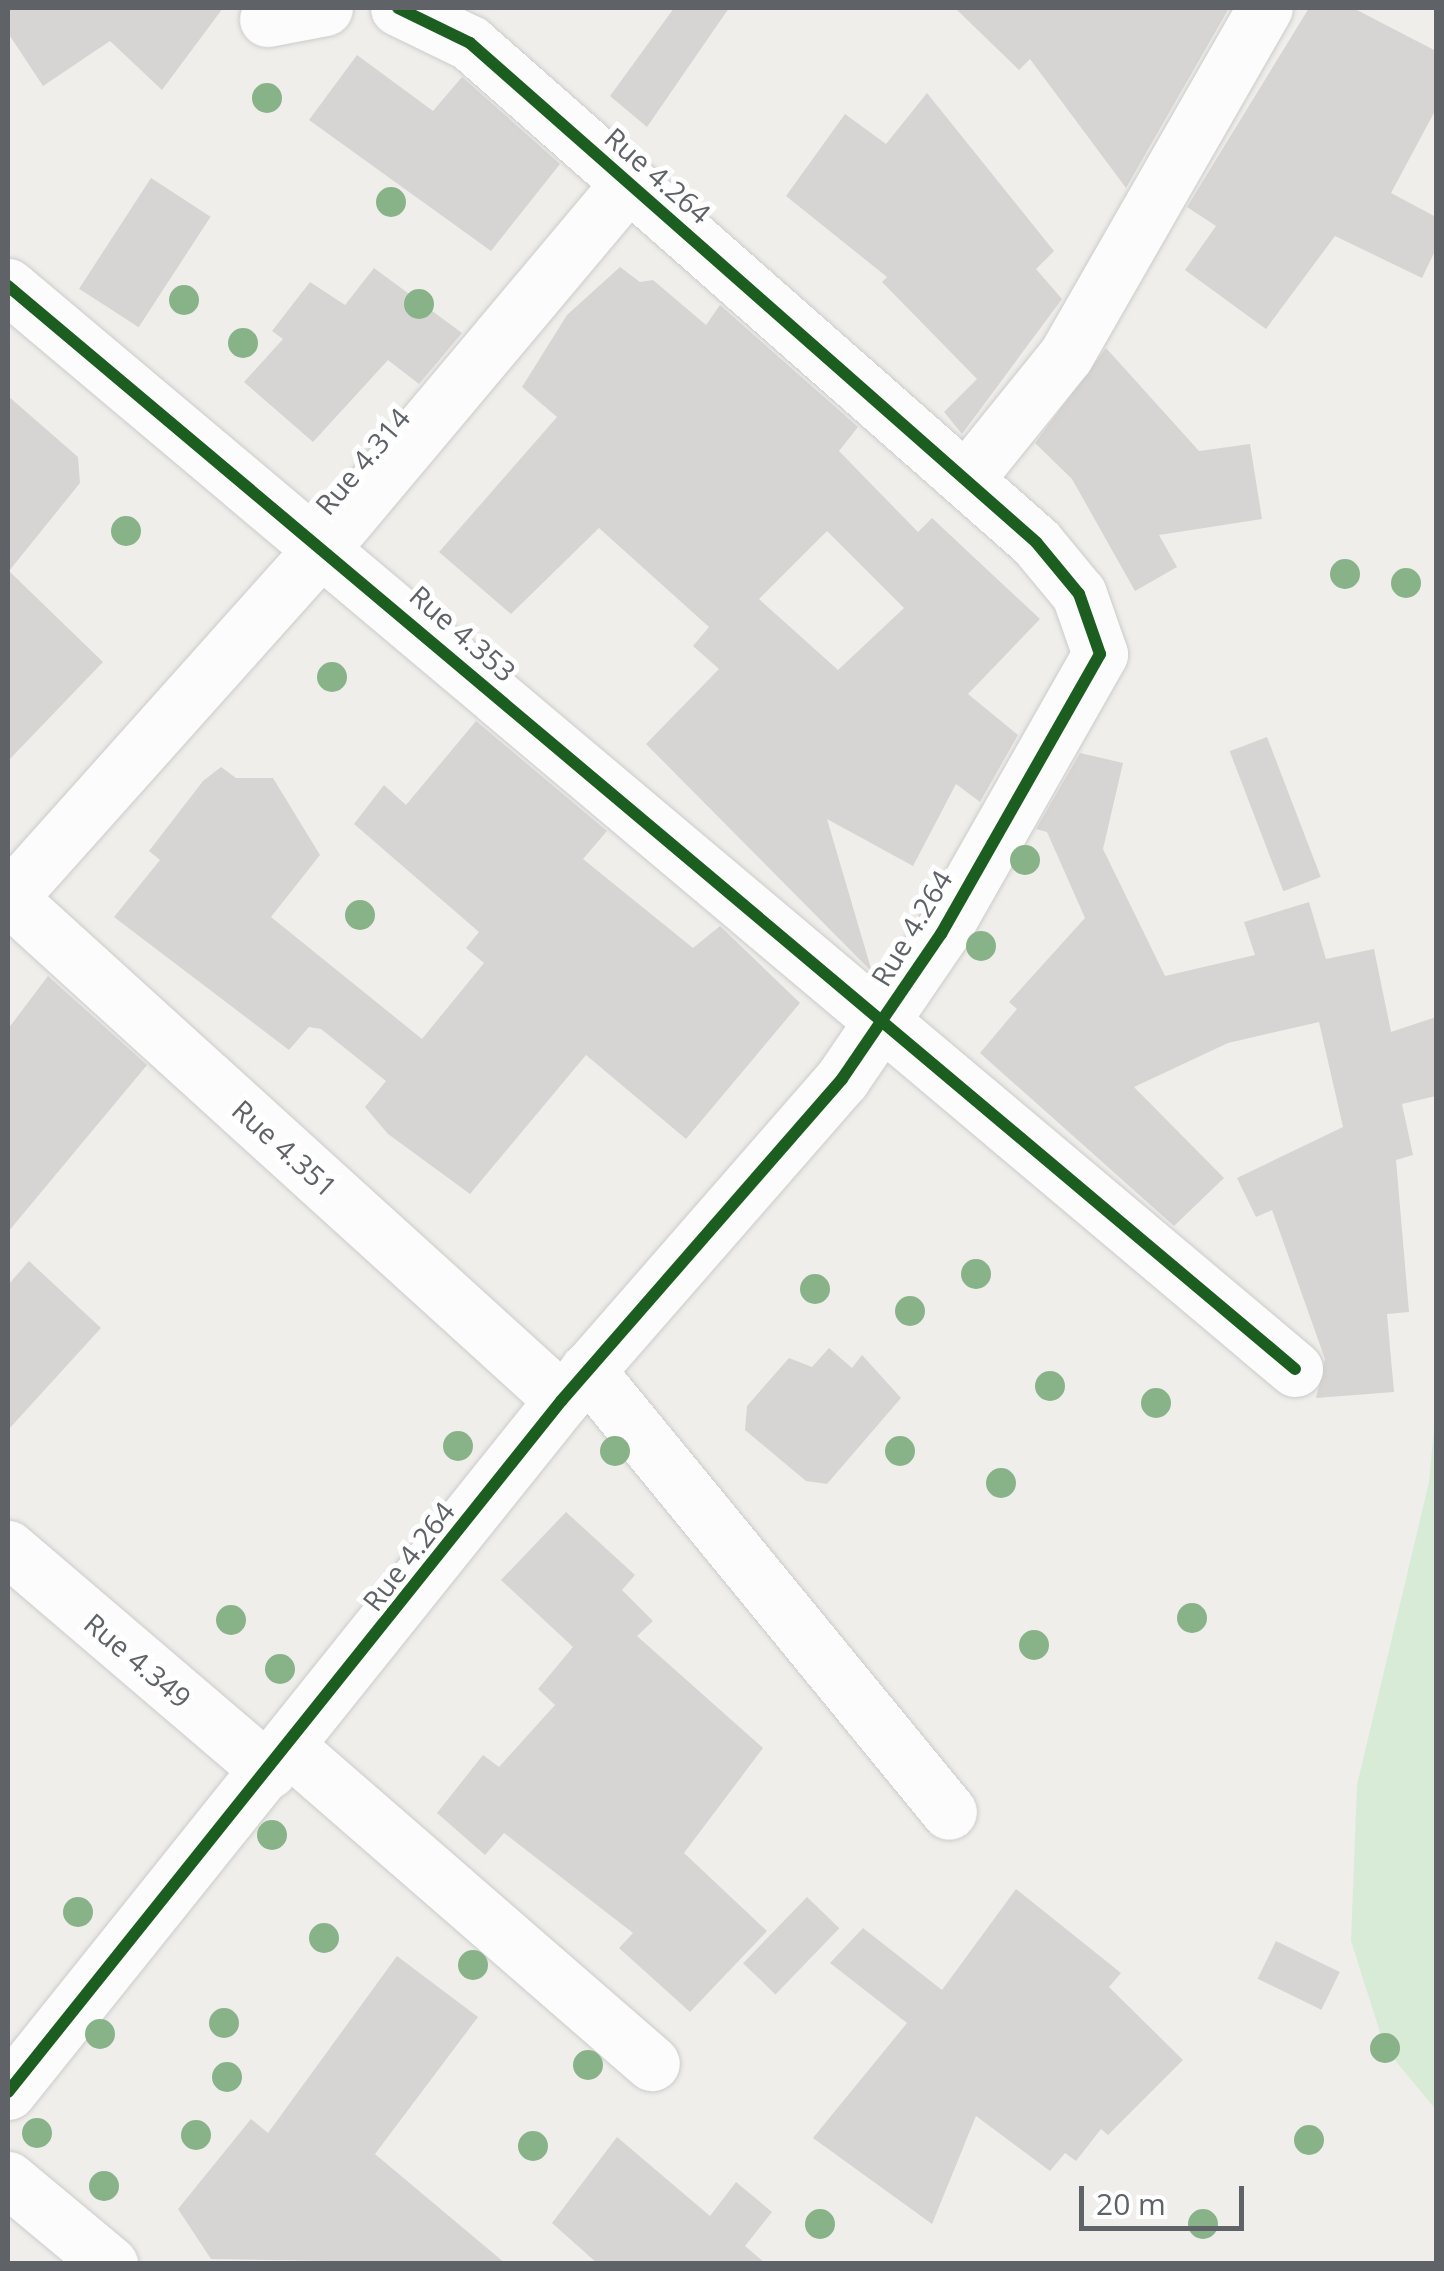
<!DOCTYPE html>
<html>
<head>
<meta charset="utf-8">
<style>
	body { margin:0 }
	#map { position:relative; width:1444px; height:2271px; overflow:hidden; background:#efeeea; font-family:"Open Sans",sans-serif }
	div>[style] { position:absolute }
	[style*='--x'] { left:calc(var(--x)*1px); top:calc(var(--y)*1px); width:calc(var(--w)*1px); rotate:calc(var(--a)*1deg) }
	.green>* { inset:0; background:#d8ebd6 }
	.building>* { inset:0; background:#d6d5d3; transform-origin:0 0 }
	.roads { filter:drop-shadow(0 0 2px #cbcccc) drop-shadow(0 0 2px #cbcccc) }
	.minor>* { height:55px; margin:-27.5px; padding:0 27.5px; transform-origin:27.5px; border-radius:27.5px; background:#fdfcfc }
	.cycleway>* { height:12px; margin:-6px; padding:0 6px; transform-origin:6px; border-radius:6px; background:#1b5e20 }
	.trees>* { width:30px; height:30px; margin:-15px; border-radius:50%; background:#88b388 }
	span { translate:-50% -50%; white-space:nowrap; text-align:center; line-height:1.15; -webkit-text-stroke:10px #fff; paint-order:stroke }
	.street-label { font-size:28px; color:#5f6368 }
	.frame { position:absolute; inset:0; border:10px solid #5f6368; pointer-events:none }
	.scale { position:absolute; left:1079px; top:2186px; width:165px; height:45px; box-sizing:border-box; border:5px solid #5f6368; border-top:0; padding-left:12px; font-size:30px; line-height:35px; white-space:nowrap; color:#5f6368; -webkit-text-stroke:8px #fff; paint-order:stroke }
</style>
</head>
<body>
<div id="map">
	<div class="green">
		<div style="clip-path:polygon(1436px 1407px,1436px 2110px,1385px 2048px,1351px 1941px,1357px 1785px,1429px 1482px)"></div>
	</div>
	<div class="building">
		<div style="clip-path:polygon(8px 8px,223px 8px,162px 90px,110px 41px,43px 86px,8px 33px)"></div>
		<div style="clip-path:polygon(674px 8px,729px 8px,647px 127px,610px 96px)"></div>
		<div style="clip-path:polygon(955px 8px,1229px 8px,1126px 188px,1030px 59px,1019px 70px)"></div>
		<div style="clip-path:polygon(1309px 8px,1353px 8px,1436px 51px,1436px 109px,1391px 193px,1436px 217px,1436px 249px,1422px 278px,1335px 236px,1266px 329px,1185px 270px,1216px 226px,1187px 207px)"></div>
		<div style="clip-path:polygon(357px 55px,433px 111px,462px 77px,560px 164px,491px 251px,309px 120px)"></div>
		<div style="clip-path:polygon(927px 93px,1054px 251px,1036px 269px,1062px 299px,962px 434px,944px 412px,977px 379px,882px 282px,887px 277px,786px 196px,845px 114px,886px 144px)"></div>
		<div style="left:151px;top:178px;width:71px;height:132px;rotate:33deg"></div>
		<div style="clip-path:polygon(evenodd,620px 267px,640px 282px,653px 280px,706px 325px,720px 305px,858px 427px,839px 451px,918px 532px,932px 518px,1040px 619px,968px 694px,1018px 735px,980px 802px,956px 784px,913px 866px,827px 819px,872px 972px,646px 744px,719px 669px,693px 646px,709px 627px,599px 528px,511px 614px,439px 552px,557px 417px,522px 387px,567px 315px,620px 267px,827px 531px,904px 608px,838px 670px,759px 599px,827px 531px)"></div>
		<div style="clip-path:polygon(374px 268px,462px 333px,419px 384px,388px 360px,313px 442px,244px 382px,283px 339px,272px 331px,310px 282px,345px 305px)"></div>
		<div style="clip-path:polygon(1106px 348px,1199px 451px,1250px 444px,1262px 519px,1159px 535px,1177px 567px,1135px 591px,1072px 479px,1035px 443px)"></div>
		<div style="clip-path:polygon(8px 396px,78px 457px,80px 483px,9px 571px,103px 662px,8px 761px)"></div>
		<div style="clip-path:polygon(476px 721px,607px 831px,583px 859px,693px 948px,720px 926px,800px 1003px,686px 1139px,586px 1055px,470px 1194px,388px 1134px,365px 1107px,386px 1081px,321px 1029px,309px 1027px,289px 1050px,114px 917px,160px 860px,149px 851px,203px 781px,221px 767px,236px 778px,273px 778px,320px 855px,271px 917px,422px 1039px,484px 963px,466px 948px,479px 932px,354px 824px,384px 785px,406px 805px)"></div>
		<div style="left:1267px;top:737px;width:150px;height:40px;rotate:69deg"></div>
		<div style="clip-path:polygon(1080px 753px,1123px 763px,1103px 849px,1165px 976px,1255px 955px,1244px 922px,1309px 902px,1326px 959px,1374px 949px,1391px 1032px,1436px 1017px,1436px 1096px,1402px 1104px,1413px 1155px,1396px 1160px,1409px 1312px,1387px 1314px,1394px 1392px,1316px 1398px,1325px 1359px,1272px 1210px,1256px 1217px,1237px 1178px,1343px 1127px,1319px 1022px,1228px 1043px,1134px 1087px,1224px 1178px,1174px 1226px,980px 1053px,1017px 1009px,1009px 1002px,1085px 918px,1047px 832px,1036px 829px)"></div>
		<div style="clip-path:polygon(48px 976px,147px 1065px,8px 1232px,8px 1029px)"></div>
		<div style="clip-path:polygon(29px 1261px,101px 1328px,8px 1430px,8px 1285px)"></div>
		<div style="clip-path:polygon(829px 1348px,852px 1368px,862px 1355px,901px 1398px,827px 1484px,806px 1481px,745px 1430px,747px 1406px,789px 1358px,812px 1367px)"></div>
		<div style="clip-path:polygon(566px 1512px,635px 1575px,622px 1590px,653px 1621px,637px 1636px,763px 1748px,684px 1853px,767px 1931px,690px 2012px,619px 1948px,633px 1933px,504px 1833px,485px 1855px,437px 1813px,483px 1755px,499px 1767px,555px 1705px,538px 1689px,573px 1647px,501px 1580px)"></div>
		<div style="clip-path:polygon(1016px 1889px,1121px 1973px,1109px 1987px,1183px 2060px,1108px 2135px,1101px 2129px,1076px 2161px,1065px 2153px,1050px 2171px,976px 2116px,932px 2224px,813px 2138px,907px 2023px,830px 1963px,863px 1928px,942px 1990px)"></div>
		<div style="left:807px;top:1897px;width:45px;height:92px;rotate:44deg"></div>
		<div style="left:1276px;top:1941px;width:71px;height:42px;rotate:26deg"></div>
		<div style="clip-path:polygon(397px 1956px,478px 2017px,375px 2154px,506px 2264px,211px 2259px,178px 2209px,251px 2119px,268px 2133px)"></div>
		<div style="clip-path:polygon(617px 2137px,710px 2216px,736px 2182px,772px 2212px,745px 2246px,766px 2264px,598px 2264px,552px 2223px)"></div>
	</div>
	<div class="roads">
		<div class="minor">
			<div style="--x:267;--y:19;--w:59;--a:-10.7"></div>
			<div style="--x:8;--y:286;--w:1682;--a:40.08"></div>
			<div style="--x:966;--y:479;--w:159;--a:-51.1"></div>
			<div style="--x:1066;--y:355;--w:400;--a:-60.2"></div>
			<div style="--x:8;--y:897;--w:748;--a:42.24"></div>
			<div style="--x:8;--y:899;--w:472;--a:-48.2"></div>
			<div style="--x:323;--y:547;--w:475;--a:-50"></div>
			<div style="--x:587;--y:1370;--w:571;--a:50.68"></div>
			<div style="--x:8;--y:1548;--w:343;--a:40.5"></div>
			<div style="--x:288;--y:1747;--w:482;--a:41"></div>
			<div style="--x:8;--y:2092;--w:886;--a:-51.32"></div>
			<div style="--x:562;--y:1400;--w:426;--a:-48.9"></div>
			<div style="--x:842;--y:1079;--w:176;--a:-55.7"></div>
			<div style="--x:941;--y:934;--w:322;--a:-60.4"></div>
			<div style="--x:1100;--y:654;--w:64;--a:-109.3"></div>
			<div style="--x:1079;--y:594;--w:67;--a:-129.6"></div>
			<div style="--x:1036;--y:542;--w:755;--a:-138.6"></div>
			<div style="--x:470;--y:43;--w:80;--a:-154.1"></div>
			<div style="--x:8;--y:2179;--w:133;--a:39.8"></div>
		</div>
	</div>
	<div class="cycleway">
		<div style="--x:8;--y:286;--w:1682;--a:40.08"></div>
		<div style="--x:8;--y:2092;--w:886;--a:-51.32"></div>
		<div style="--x:562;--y:1400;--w:426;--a:-48.9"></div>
		<div style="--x:842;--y:1079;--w:176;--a:-55.7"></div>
		<div style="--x:941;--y:934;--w:322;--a:-60.4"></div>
		<div style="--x:1100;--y:654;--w:64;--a:-109.3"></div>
		<div style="--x:1079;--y:594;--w:67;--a:-129.6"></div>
		<div style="--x:1036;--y:542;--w:755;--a:-138.6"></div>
		<div style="--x:470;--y:43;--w:80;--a:-154.1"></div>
	</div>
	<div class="trees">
		<div style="left:267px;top:98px"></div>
		<div style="left:391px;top:202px"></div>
		<div style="left:184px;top:300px"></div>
		<div style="left:419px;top:304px"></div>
		<div style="left:243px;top:343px"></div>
		<div style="left:126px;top:531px"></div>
		<div style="left:1345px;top:574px"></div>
		<div style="left:1406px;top:583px"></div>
		<div style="left:332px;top:677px"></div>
		<div style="left:1025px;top:860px"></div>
		<div style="left:360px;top:915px"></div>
		<div style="left:981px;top:946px"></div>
		<div style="left:976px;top:1274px"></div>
		<div style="left:815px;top:1289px"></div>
		<div style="left:910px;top:1311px"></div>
		<div style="left:1050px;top:1386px"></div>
		<div style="left:1156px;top:1403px"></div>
		<div style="left:458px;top:1446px"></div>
		<div style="left:615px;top:1451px"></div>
		<div style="left:900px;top:1451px"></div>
		<div style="left:1001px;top:1483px"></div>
		<div style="left:1192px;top:1618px"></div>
		<div style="left:231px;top:1620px"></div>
		<div style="left:1034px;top:1645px"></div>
		<div style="left:280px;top:1669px"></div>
		<div style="left:272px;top:1835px"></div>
		<div style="left:78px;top:1912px"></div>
		<div style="left:324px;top:1938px"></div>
		<div style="left:473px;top:1965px"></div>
		<div style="left:224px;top:2023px"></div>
		<div style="left:100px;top:2034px"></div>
		<div style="left:1385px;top:2048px"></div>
		<div style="left:588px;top:2065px"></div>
		<div style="left:227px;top:2077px"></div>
		<div style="left:37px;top:2133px"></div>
		<div style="left:196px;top:2135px"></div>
		<div style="left:1309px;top:2140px"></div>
		<div style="left:533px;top:2146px"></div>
		<div style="left:104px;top:2186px"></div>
		<div style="left:820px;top:2224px"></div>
		<div style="left:1203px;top:2224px"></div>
	</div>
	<div class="street-label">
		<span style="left:658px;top:175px;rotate:41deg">Rue 4.264</span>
		<span style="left:362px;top:461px;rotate:-50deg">Rue 4.314</span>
		<span style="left:463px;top:633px;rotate:41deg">Rue 4.353</span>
		<span style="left:911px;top:928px;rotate:-59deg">Rue 4.264</span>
		<span style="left:285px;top:1148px;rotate:42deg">Rue 4.351</span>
		<span style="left:408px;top:1556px;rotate:-52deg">Rue 4.264</span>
		<span style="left:138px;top:1660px;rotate:40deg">Rue 4.349</span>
	</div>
	<div class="frame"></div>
	<div class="scale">20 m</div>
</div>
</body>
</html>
